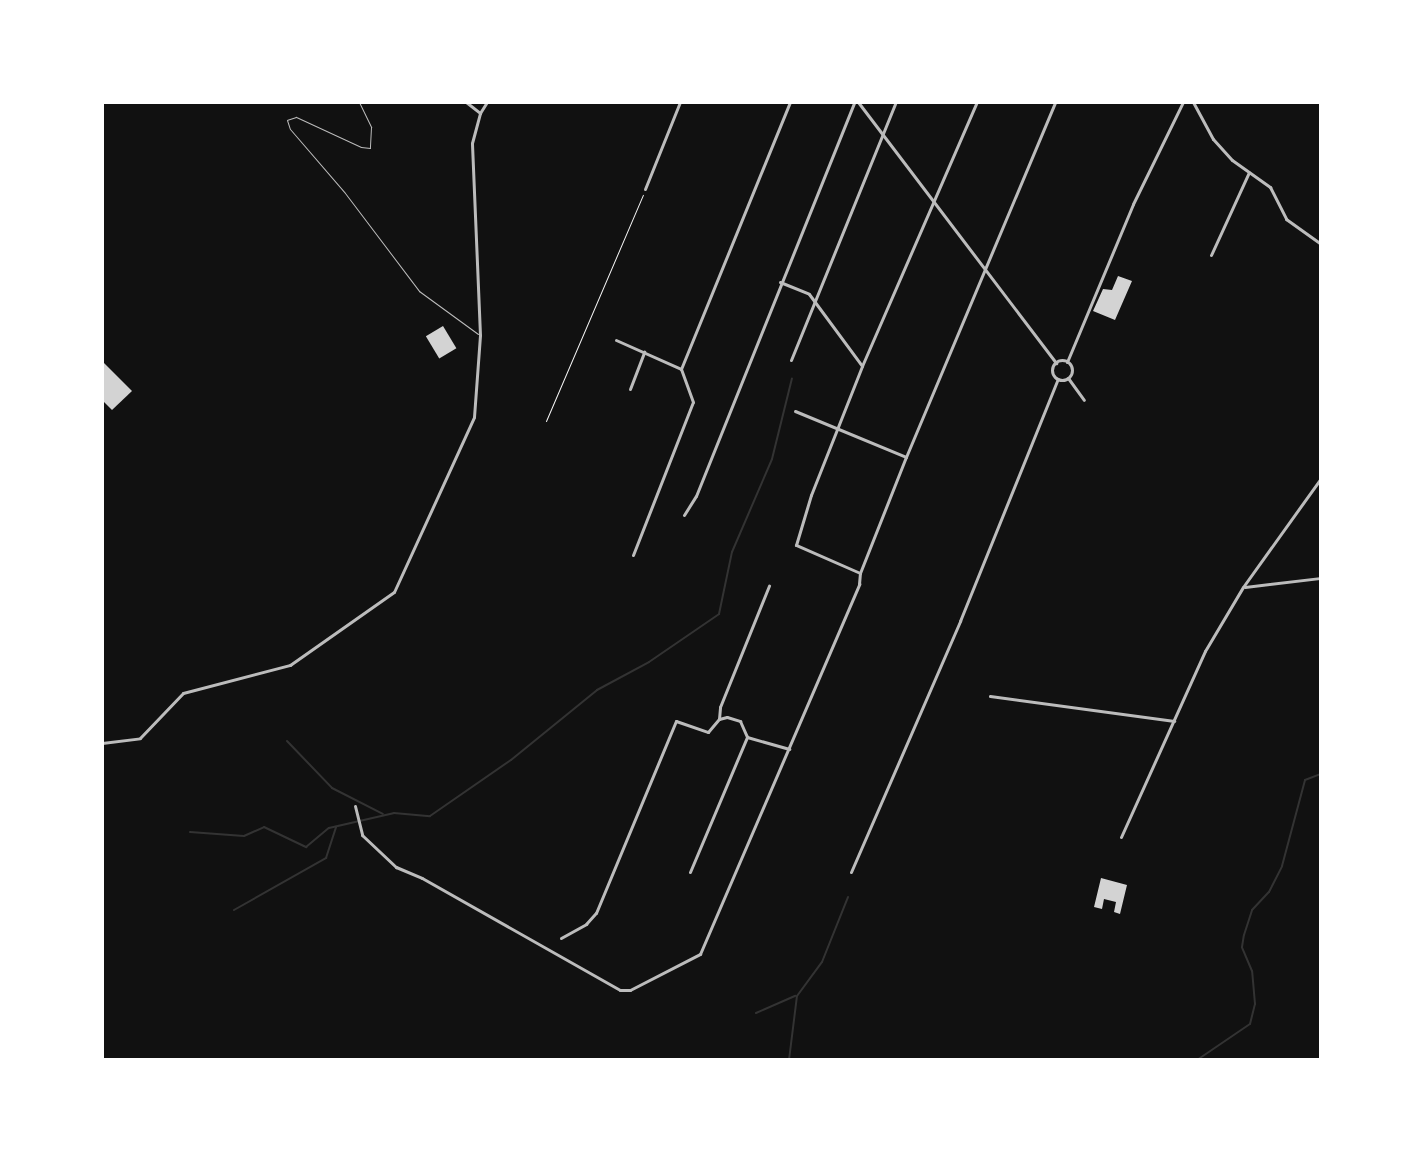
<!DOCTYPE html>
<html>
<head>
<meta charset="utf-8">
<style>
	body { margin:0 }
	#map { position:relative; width:1423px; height:1162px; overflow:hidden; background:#111; font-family:"Zilla Slab",serif }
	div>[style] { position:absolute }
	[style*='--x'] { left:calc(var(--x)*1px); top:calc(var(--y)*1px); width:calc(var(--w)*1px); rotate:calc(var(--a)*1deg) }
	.stream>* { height:2px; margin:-1px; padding:0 1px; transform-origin:1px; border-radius:1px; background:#333 }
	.building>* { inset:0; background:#d3d3d3; transform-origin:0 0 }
	.path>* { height:1px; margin:-0.5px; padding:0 0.5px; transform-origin:0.5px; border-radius:0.5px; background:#f5f5f5 }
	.service>* { height:1px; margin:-0.5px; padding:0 0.5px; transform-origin:0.5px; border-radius:0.5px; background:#bcbcbc }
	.minor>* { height:3px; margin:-1.5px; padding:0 1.5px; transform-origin:1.5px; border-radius:1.5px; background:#bcbcbc }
	.minor>.ring { margin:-1.5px; padding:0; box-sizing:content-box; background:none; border:3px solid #bcbcbc; border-radius:50% }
	span { translate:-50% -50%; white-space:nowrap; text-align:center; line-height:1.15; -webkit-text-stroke:6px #fff; paint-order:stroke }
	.frame { position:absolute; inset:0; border:104px solid #fff; pointer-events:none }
</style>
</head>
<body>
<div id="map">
	<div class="stream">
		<div style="--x:287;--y:741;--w:65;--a:46.2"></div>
		<div style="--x:332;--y:788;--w:57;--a:27"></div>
		<div style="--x:190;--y:832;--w:54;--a:4.2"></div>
		<div style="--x:244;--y:836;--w:22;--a:-24"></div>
		<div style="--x:264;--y:827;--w:47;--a:25.5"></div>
		<div style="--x:306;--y:847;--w:30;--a:-40"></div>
		<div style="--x:329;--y:828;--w:67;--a:-13"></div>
		<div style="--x:394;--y:813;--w:36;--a:5"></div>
		<div style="--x:430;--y:816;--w:98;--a:-34.7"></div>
		<div style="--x:511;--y:760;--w:111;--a:-39.1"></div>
		<div style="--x:597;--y:690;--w:59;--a:-28.3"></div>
		<div style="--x:649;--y:662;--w:85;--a:-34.4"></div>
		<div style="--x:719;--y:614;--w:63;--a:-78.2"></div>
		<div style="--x:732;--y:552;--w:101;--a:-66.7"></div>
		<div style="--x:772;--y:459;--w:83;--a:-76.1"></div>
		<div style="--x:234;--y:910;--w:106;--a:-29.5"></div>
		<div style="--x:326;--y:858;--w:33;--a:-72"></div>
		<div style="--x:756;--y:1013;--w:43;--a:-23.6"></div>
		<div style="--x:789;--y:1060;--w:64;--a:-82.9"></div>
		<div style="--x:797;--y:996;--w:42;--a:-53.7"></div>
		<div style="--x:822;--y:962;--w:70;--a:-68.2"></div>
		<div style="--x:1197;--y:1060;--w:64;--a:-34.2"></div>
		<div style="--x:1250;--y:1024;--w:21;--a:-76"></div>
		<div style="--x:1255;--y:1004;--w:33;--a:-95"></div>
		<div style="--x:1252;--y:971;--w:26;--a:-113"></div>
		<div style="--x:1242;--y:947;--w:12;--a:-81"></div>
		<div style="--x:1244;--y:935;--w:26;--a:-72"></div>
		<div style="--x:1252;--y:910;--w:25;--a:-47"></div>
		<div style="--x:1269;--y:892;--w:29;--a:-63"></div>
		<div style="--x:1282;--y:866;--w:89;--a:-75"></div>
		<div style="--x:1305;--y:780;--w:17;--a:-21"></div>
	</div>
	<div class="building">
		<div style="clip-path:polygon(1118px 276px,1132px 281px,1115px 320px,1093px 311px,1103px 289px,1112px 290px)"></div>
		<div style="left:443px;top:326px;width:26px;height:20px;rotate:59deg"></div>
		<div style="clip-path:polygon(102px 361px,132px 391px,112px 410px,102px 400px)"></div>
		<div style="clip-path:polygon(1101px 878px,1127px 885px,1120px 914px,1114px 912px,1116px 902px,1104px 899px,1102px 909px,1094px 907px)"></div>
	</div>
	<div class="path">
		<div style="--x:546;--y:421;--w:246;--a:-66.8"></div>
	</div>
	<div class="service">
		<div style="--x:359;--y:102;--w:28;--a:64"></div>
		<div style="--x:371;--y:127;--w:21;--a:93"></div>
		<div style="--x:370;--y:148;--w:9;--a:-174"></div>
		<div style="--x:361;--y:147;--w:72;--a:-155.2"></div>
		<div style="--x:296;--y:117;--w:9;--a:162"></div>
		<div style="--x:287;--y:120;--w:9;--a:72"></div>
		<div style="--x:290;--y:129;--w:84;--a:49.3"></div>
		<div style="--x:345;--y:193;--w:123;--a:52.9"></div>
		<div style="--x:419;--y:291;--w:73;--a:36.1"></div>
	</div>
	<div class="minor">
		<div style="--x:466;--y:102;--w:18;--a:38"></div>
		<div style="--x:858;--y:102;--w:328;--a:52.8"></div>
		<div style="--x:1193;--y:102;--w:42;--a:61.6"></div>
		<div style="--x:1213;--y:139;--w:28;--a:48"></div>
		<div style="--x:1232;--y:160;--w:47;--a:35.4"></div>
		<div style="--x:1270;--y:187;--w:36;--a:63"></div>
		<div style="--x:1286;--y:219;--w:43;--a:35.5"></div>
		<div style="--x:645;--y:189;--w:94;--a:-68.1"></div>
		<div style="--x:1211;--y:255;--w:91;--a:-65.4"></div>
		<div style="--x:780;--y:282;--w:31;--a:22"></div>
		<div style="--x:809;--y:294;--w:89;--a:53.6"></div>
		<div style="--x:616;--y:340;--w:71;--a:24"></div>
		<div style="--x:791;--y:360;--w:279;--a:-67.9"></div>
		<div class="ring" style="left:1052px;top:360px;width:17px;height:17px"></div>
		<div style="--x:1067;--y:362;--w:171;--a:-67.3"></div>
		<div style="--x:1133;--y:204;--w:114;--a:-63.9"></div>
		<div style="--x:1068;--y:378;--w:27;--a:54"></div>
		<div style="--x:630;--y:389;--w:40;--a:-69"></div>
		<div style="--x:795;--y:411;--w:120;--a:22.5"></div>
		<div style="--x:684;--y:515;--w:22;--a:-58"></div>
		<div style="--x:696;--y:496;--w:424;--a:-68.1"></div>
		<div style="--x:633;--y:555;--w:164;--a:-68.6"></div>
		<div style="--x:693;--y:402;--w:35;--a:-110"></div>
		<div style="--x:681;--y:369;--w:288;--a:-67.8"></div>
		<div style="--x:860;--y:573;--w:70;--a:-156.4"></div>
		<div style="--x:796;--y:545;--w:52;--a:-73.3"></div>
		<div style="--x:811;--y:495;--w:139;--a:-68.4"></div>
		<div style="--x:862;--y:366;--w:288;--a:-66.5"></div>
		<div style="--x:1245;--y:587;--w:77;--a:-6.8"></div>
		<div style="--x:990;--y:696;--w:186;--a:7.7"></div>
		<div style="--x:719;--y:719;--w:12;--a:-85"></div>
		<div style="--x:720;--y:707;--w:131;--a:-68"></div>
		<div style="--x:102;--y:743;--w:38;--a:-7"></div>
		<div style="--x:140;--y:738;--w:62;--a:-46.3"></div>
		<div style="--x:183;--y:693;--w:111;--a:-14.7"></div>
		<div style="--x:290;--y:665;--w:127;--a:-35.1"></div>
		<div style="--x:394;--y:592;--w:192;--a:-65.4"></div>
		<div style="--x:474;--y:417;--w:82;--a:-85.8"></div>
		<div style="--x:480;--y:335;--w:192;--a:-92.4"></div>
		<div style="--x:472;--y:143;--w:31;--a:-75"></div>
		<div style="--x:480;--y:113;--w:13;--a:-58"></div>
		<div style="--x:355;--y:806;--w:30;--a:76"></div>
		<div style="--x:362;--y:835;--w:47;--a:43.3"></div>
		<div style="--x:396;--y:867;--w:28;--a:23"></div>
		<div style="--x:422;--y:878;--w:227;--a:29.5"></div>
		<div style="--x:620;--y:990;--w:10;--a:0"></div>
		<div style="--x:630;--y:990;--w:79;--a:-27.2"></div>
		<div style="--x:700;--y:954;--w:403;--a:-66.7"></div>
		<div style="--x:859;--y:584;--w:11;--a:-85"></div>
		<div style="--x:860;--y:573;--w:125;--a:-68.4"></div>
		<div style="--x:906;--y:457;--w:385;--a:-67.2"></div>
		<div style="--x:1121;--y:837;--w:204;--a:-65.7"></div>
		<div style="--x:1205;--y:651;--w:74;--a:-59.3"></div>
		<div style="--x:1243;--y:587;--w:134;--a:-54.4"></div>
		<div style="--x:690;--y:872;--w:147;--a:-67.1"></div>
		<div style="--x:851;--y:872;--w:274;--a:-66.5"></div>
		<div style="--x:960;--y:621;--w:261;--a:-68"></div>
		<div style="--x:561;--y:938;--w:29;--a:-29"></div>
		<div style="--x:586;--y:924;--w:15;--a:-48"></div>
		<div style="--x:596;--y:913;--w:208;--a:-67.4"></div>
		<div style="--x:676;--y:721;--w:34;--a:19"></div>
		<div style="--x:708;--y:732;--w:17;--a:-50"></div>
		<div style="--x:719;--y:719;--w:8;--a:-14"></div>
		<div style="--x:727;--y:717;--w:14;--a:17"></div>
		<div style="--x:740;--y:721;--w:17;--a:66"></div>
		<div style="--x:747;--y:737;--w:44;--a:15.9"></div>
	</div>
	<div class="frame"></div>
</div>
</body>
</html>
